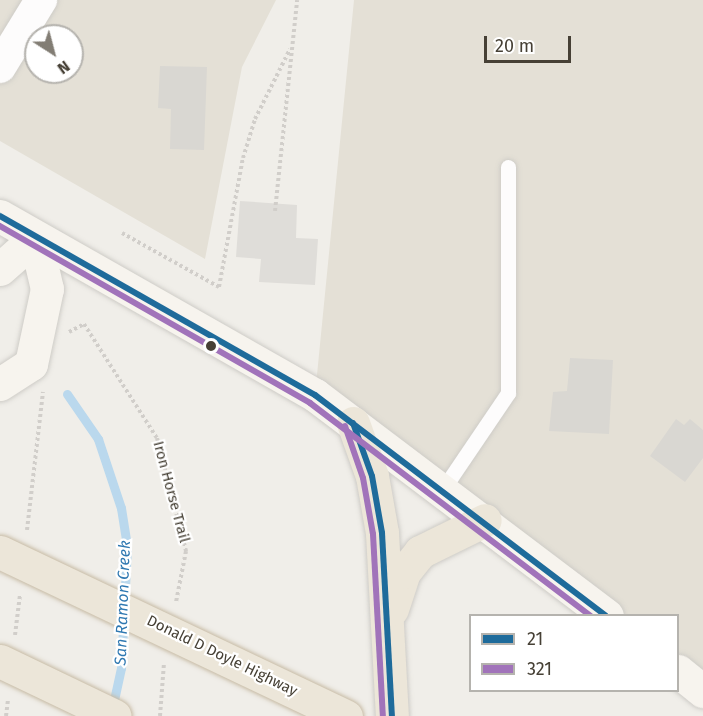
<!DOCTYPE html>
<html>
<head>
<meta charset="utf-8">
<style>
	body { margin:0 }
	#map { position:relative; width:703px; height:716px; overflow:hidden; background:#f0eee9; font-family:"Fira Sans",sans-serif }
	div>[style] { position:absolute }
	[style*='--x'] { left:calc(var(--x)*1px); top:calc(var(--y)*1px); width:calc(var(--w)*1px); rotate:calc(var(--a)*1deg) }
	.residential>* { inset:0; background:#e4e0d6 }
	.parking>* { inset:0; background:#dfddd9 }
	.stream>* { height:9px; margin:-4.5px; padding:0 4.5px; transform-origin:4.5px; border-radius:4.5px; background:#bad8ed }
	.building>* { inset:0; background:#d9d7d2 }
	.path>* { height:4px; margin-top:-2px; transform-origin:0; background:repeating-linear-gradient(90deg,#d1ceca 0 3px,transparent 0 6px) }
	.roads { filter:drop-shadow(0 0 2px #ceccc7) drop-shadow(0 0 2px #ceccc7) }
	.service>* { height:15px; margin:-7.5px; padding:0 7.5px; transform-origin:7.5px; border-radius:7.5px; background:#fdfcfc }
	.minor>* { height:32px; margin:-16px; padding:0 16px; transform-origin:16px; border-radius:16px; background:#fdfcfc }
	.secondary>* { height:33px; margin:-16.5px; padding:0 16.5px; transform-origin:16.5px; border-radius:16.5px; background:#f7f4ee }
	.motorway>* { height:33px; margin:-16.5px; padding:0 16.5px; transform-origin:16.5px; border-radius:16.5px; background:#ece6d9 }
	.bridges { filter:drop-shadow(0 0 2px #c7bba5) drop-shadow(0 0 2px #c7bba5) }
	.motorway-bridge>* { height:33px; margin:-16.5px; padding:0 16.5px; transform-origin:16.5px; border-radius:16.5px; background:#ece6d9 }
	.bus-1>* { height:6px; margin:-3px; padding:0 3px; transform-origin:3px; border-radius:3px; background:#1e6b9b }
	.bus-2>* { height:6px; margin:-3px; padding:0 3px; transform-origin:3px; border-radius:3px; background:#a173ba }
	.dots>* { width:16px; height:16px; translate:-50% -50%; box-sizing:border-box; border:3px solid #fff; border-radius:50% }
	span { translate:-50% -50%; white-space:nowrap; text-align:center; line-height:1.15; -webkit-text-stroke:4.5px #fff; paint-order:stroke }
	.street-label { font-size:15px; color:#464035 }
	.water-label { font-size:16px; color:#2f78b1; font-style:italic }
	.legend { position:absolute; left:469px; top:614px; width:210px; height:78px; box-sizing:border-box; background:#fff; border:2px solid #b5b3ae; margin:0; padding:8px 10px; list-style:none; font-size:18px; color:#464035 }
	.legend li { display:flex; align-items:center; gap:12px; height:30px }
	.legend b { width:30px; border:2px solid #b5b3ae }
	.north { position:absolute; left:24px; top:24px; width:60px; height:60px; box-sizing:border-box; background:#fff; border:2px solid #b5b3ae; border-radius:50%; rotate:144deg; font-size:16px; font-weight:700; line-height:24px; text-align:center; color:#464035 }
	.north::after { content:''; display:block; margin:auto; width:21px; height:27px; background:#827d74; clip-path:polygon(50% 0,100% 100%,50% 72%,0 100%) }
	.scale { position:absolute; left:484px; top:36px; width:87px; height:27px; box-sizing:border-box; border:3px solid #464035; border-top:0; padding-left:8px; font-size:18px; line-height:21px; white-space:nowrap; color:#464035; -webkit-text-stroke:4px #fff; paint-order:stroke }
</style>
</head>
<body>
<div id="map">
	<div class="residential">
		<div style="clip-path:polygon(evenodd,0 0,276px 0,242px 67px,205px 259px,0 141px,0 0,36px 36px,72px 36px,72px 72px,36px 72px,36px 36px)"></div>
		<div style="clip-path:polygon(354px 0,703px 0,703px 681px,678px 662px,678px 616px,614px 615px,315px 395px)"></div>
	</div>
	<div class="parking">
		<div style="clip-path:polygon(240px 201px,297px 205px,296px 238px,318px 239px,315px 285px,259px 282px,261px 259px,236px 257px)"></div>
	</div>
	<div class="stream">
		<div style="--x:67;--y:394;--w:55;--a:55.4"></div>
		<div style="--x:98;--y:439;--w:73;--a:71.6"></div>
		<div style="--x:121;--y:508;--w:38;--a:81"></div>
		<div style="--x:127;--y:546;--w:122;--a:92.8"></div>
		<div style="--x:121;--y:668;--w:42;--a:102.4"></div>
	</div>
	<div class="building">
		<div style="clip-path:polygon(160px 66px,207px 67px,204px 150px,170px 149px,171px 109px,158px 108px)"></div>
		<div style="clip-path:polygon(570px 358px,613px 360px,609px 434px,549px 431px,553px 392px,567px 391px)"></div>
		<div style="clip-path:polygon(676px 419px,684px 425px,690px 419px,703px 430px,703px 458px,685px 482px,650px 456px)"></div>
	</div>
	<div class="path">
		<div style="--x:275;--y:211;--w:212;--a:-84"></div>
		<div style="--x:122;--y:233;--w:111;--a:29.1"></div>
		<div style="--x:219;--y:287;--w:131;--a:-79.5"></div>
		<div style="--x:243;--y:158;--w:41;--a:-72.9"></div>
		<div style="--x:255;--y:119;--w:78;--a:-63.4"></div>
		<div style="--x:69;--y:332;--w:17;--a:-28"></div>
		<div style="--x:84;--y:324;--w:135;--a:57.4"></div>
		<div style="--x:157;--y:438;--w:117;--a:75.6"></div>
		<div style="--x:186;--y:551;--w:52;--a:101.1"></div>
		<div style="--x:27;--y:530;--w:139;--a:-83.4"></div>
		<div style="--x:15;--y:635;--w:40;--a:-82.9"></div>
		<div style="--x:6;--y:716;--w:17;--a:-83"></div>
		<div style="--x:160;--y:716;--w:53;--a:-85.7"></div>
	</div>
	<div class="roads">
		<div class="service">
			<div style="--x:443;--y:489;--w:116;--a:-55.9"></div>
			<div style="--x:508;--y:393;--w:226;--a:-90"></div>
		</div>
		<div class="minor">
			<div style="--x:0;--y:67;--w:79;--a:-58.5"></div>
		</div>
		<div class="secondary">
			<div style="--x:0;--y:216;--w:362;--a:29.6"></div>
			<div style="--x:315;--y:395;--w:366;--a:37.1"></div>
			<div style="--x:0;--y:269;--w:47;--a:-41.5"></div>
			<div style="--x:0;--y:384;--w:37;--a:-33"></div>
			<div style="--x:31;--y:364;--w:77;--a:-78"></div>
			<div style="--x:47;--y:289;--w:52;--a:-103.2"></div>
			<div style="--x:678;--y:671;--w:32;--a:39"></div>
		</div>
		<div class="motorway">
			<div style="--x:353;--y:423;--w:56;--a:70.3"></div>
			<div style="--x:372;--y:476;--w:58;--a:80"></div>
			<div style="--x:382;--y:533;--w:183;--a:86.9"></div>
			<div style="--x:392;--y:609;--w:39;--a:-72"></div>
			<div style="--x:404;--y:572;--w:26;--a:-51"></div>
			<div style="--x:420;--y:552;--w:72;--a:-26.2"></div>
		</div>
	</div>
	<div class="bridges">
		<div class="motorway-bridge">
			<div style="--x:0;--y:552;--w:383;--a:25.4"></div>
			<div style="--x:0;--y:661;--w:127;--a:25.6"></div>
		</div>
	</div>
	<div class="bus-1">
		<div style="--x:0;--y:216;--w:362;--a:29.6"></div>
		<div style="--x:315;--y:395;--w:365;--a:37.2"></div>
		<div style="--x:353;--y:423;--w:56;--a:70.3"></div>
		<div style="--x:372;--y:476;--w:58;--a:80"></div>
		<div style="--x:382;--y:533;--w:183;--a:86.9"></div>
	</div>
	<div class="bus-2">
		<div style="--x:0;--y:226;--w:357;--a:29.7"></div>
		<div style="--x:310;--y:403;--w:353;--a:37.2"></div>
		<div style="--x:345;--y:426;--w:55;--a:70.9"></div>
		<div style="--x:363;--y:478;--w:57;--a:79.9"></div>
		<div style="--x:373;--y:534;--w:182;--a:86.9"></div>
	</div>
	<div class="dots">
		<div style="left:211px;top:346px;background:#464035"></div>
	</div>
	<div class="street-label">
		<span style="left:171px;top:492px;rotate:75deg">Iron Horse Trail</span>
		<span style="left:222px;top:656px;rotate:26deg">Donald D Doyle Highway</span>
	</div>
	<div class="water-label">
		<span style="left:123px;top:603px;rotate:-88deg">San Ramon Creek</span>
	</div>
	<ul class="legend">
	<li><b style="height:8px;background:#1e6b9b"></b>21</li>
	<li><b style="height:8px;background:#a173ba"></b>321</li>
	</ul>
	<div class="north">N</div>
	<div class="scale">20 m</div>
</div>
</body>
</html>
